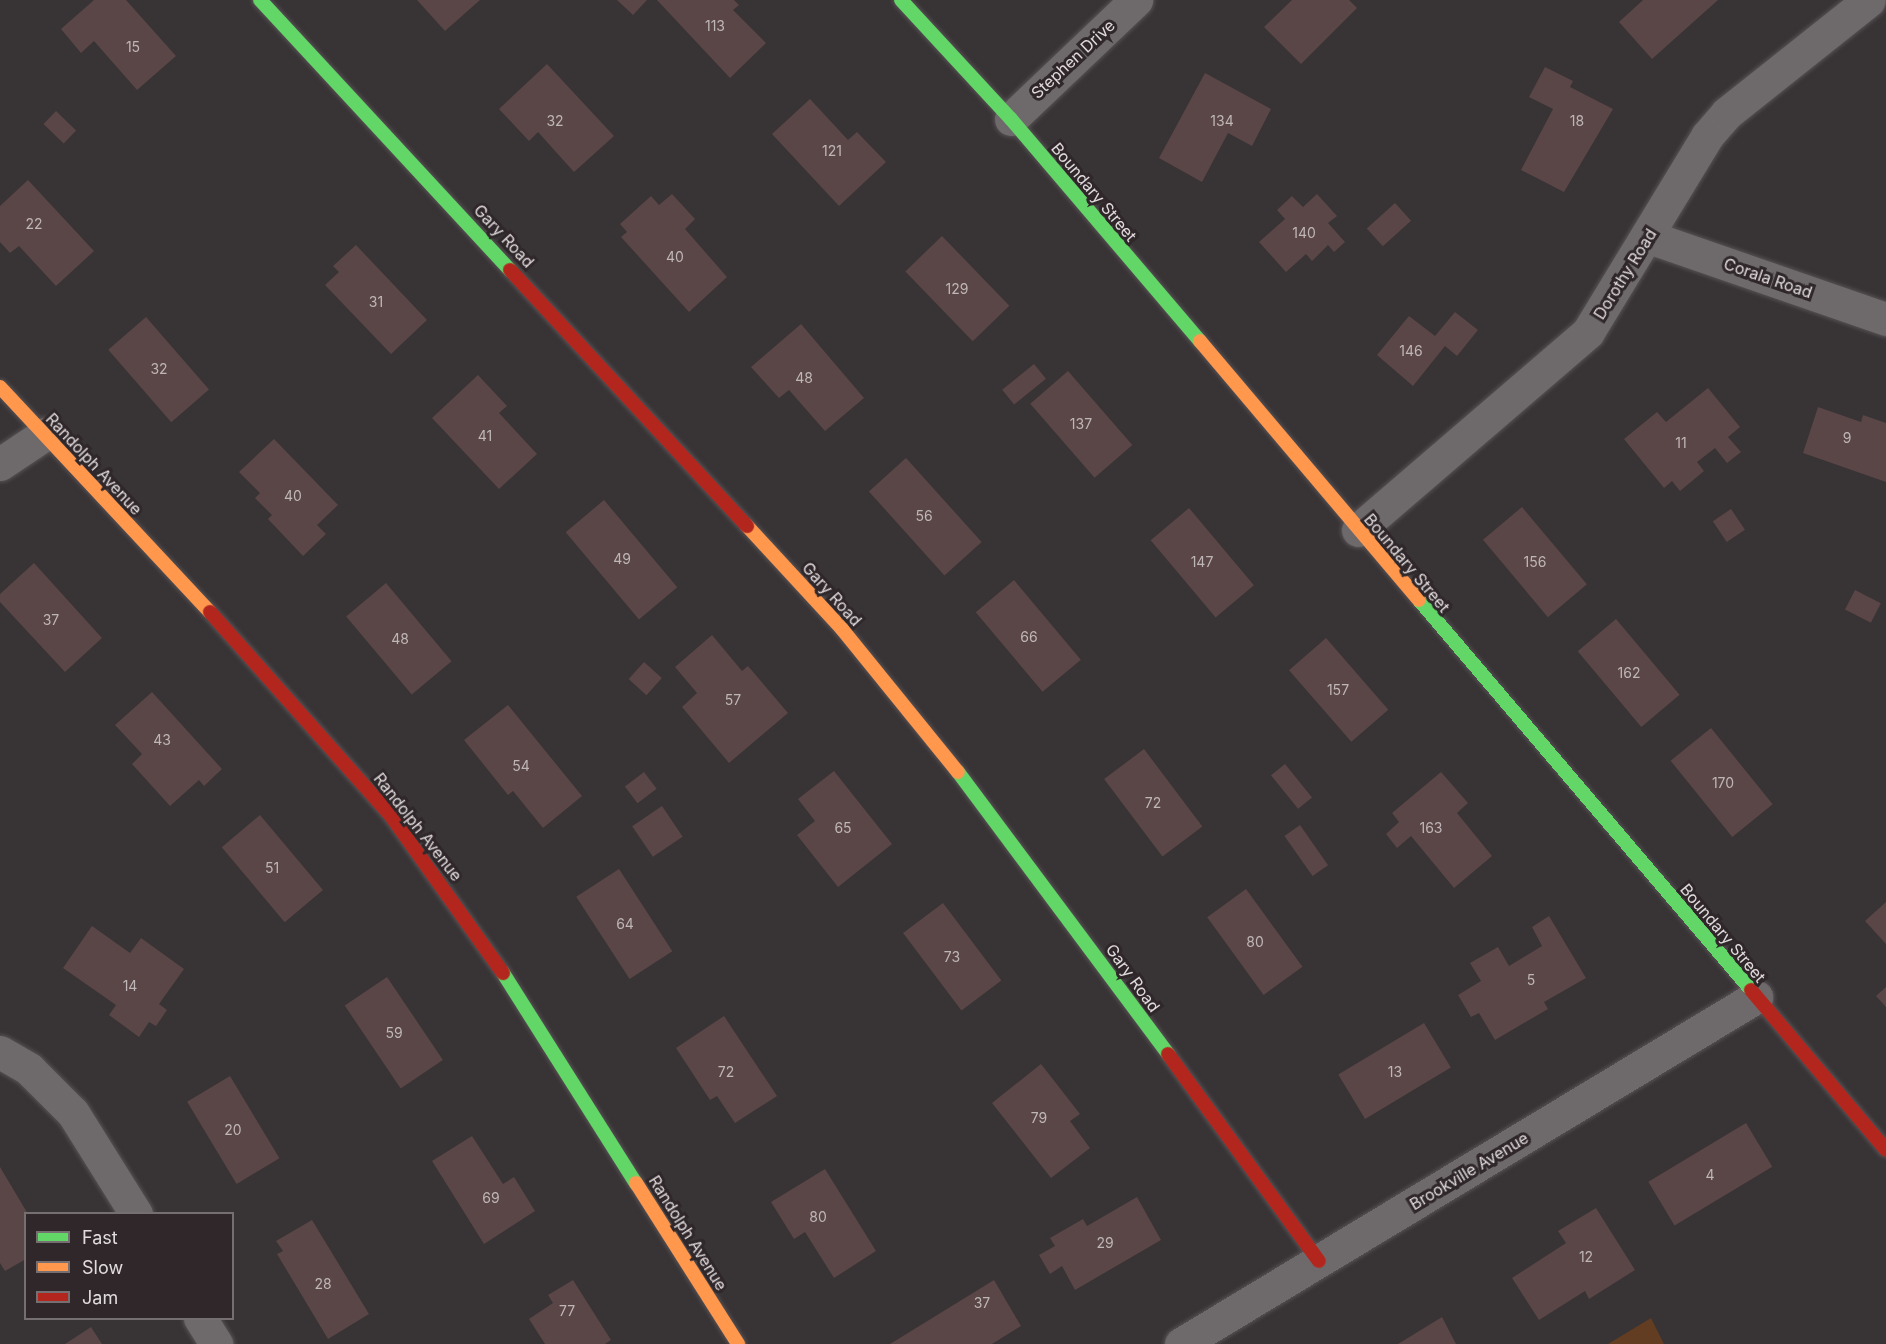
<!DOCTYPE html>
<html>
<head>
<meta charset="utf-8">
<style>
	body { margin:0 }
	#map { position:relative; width:1886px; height:1344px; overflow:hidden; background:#383335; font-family:Inter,sans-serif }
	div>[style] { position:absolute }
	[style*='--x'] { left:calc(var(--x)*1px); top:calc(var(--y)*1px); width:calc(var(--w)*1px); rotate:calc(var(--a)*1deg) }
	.green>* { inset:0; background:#623d21 }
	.building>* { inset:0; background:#5a4646; transform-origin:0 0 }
	.roads { filter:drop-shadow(0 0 2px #565153) drop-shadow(0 0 2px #565153) }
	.street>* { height:33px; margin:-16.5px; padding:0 16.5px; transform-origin:16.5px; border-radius:16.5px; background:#6e6a6c }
	.fast>* { height:14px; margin:-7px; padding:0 7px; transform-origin:7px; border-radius:7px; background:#63d668 }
	.slow>* { height:14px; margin:-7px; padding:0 7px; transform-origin:7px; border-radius:7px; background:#ff974d }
	.jam>* { height:14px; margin:-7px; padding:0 7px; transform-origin:7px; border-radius:7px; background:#b3261e }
	span { translate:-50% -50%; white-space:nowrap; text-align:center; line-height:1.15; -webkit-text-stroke:6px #2f272a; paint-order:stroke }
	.number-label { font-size:14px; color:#bfb6b7 }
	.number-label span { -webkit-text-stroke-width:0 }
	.street-label { font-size:16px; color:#e1dbdd }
	.legend { position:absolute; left:24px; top:1212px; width:210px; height:108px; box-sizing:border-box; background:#2f272a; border:2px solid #766f72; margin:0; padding:8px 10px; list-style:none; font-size:18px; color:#e1dbdd }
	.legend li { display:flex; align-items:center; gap:12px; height:30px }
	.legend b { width:30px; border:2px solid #766f72 }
</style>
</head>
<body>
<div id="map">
	<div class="green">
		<div style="clip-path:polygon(1651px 1318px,1664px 1344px,1608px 1344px)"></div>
	</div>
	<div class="building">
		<div style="clip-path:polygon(94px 0,126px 0,176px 56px,137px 90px,94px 41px,81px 53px,61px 29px)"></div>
		<div style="clip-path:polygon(417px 0,480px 0,445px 31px)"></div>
		<div style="clip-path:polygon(617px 0,647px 0,633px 15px)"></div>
		<div style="clip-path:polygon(657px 0,734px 0,739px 5px,733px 10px,766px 43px,730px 78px)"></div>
		<div style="clip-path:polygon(1292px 0,1349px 0,1357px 8px,1301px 64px,1264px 27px)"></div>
		<div style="clip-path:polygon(1643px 0,1718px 0,1652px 59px,1619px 22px)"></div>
		<div style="clip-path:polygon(547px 64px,614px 136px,574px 172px,538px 132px,529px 141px,499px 109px)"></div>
		<div style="clip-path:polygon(1545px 67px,1573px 81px,1570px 87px,1613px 109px,1564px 192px,1521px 170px,1553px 109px,1529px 97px)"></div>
		<div style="clip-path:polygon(1205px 73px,1271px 109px,1252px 146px,1228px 133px,1202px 182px,1159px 158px)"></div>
		<div style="clip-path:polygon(810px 99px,848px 140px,857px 132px,886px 162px,839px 206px,772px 134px)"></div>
		<div style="left:56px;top:111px;width:28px;height:18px;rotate:44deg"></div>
		<div style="clip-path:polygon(28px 180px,94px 251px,56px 286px,19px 246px,10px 253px,0 242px,0 206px)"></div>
		<div style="clip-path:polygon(672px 194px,695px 219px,685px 229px,727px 277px,689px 312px,621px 237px,627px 232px,620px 224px,651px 196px,659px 205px)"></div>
		<div style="clip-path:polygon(1317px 194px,1337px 216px,1328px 223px,1345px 242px,1334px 252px,1328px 245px,1312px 261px,1306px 254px,1286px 272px,1259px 242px,1285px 219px,1277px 210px,1292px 196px,1303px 207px)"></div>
		<div style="left:1395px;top:203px;width:24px;height:38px;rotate:48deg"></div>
		<div style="left:942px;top:236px;width:97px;height:51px;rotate:46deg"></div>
		<div style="clip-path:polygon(356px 245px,427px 320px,391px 354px,325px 285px,339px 272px,333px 266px)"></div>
		<div style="clip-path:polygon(1455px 312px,1478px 330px,1457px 356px,1445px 346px,1413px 386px,1377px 355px,1409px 316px,1435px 336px)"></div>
		<div style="left:146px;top:317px;width:96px;height:50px;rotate:49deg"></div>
		<div style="clip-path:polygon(801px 324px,864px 398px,825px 431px,789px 390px,779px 398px,751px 367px)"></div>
		<div style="left:1034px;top:364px;width:19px;height:41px;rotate:51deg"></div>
		<div style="left:1068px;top:371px;width:98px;height:50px;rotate:49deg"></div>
		<div style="clip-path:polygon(478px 375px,507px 406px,499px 413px,537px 454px,499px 489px,432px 418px)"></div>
		<div style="clip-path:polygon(1708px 388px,1740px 427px,1728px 437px,1741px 452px,1727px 463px,1715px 448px,1697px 462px,1704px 471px,1680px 491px,1672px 481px,1664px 488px,1624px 439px,1657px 412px,1666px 422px)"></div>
		<div style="clip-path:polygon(1818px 407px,1861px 422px,1863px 415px,1886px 423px,1886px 482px,1803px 453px)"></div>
		<div style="clip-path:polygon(274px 439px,338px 505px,317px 525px,326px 534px,303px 556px,268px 519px,272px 515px,255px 498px,260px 493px,239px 472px)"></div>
		<div style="left:906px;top:458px;width:113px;height:50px;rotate:48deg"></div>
		<div style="left:604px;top:500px;width:114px;height:50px;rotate:50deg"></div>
		<div style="left:1522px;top:507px;width:101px;height:51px;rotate:50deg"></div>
		<div style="left:1189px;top:508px;width:101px;height:50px;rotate:50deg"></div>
		<div style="left:1731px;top:509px;width:25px;height:22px;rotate:56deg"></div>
		<div style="clip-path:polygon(34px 563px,102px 638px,65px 672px,0 602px,0 594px)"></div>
		<div style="left:1014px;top:580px;width:104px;height:50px;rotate:50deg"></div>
		<div style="left:386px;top:583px;width:102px;height:52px;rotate:50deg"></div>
		<div style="left:1855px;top:590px;width:29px;height:22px;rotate:27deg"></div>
		<div style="left:1616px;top:619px;width:99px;height:50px;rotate:50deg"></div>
		<div style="clip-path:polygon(712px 635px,742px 671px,748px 666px,788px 713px,729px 763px,682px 707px,697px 693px,675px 667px)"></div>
		<div style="left:1326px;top:638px;width:95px;height:49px;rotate:49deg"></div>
		<div style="left:644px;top:662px;width:24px;height:23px;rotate:42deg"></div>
		<div style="clip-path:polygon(152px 692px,222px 769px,204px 786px,199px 780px,170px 806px,132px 764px,142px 754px,115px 725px)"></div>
		<div style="clip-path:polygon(508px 705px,582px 796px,543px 828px,513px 791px,508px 795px,464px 740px)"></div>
		<div style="left:1711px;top:728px;width:98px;height:52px;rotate:51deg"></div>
		<div style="left:1144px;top:749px;width:97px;height:50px;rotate:53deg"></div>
		<div style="left:1285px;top:764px;width:43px;height:18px;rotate:51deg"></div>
		<div style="clip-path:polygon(834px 771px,892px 844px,838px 887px,797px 835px,815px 821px,798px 799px)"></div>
		<div style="left:644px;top:772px;width:21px;height:24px;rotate:53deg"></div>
		<div style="clip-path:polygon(1441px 772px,1468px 803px,1457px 813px,1492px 856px,1454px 888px,1411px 836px,1397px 848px,1386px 834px,1399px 822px,1392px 813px)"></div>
		<div style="left:662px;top:806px;width:37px;height:36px;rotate:56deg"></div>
		<div style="left:260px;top:815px;width:98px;height:50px;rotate:50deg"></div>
		<div style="left:1300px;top:825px;width:49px;height:19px;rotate:55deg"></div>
		<div style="left:619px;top:869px;width:98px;height:51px;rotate:57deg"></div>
		<div style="left:1246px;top:889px;width:96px;height:48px;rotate:54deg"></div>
		<div style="clip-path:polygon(1886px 902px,1886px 944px,1865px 921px)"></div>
		<div style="left:943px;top:903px;width:97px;height:50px;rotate:53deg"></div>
		<div style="clip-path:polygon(1549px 916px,1586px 978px,1544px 1002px,1548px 1009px,1495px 1040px,1479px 1013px,1471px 1017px,1458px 995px,1481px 981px,1470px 963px,1498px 947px,1509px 966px,1542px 946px,1532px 927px)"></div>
		<div style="clip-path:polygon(92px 926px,130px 953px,141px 938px,184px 969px,159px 1004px,167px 1010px,156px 1026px,149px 1022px,139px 1037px,109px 1015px,116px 1005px,63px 968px)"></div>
		<div style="left:387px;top:977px;width:100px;height:51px;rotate:56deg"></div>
		<div style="clip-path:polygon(1886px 987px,1886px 1007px,1876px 996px)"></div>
		<div style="clip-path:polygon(724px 1016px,777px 1096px,735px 1123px,717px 1096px,710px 1100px,676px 1048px)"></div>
		<div style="left:1424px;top:1023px;width:52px;height:100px;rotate:59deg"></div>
		<div style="clip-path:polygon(1041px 1064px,1080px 1114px,1070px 1121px,1090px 1148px,1051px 1178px,992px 1103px)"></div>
		<div style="left:230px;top:1076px;width:96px;height:50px;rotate:59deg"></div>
		<div style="left:1746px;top:1123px;width:51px;height:114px;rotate:59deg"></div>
		<div style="clip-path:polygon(472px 1136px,503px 1184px,514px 1177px,535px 1211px,484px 1244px,432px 1161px)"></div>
		<div style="clip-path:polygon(0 1167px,28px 1214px,26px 1259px,5px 1271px,0 1263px)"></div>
		<div style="clip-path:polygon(825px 1169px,876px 1251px,834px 1278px,805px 1232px,794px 1239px,771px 1202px)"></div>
		<div style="clip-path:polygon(1137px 1197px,1161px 1240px,1075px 1290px,1062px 1266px,1050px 1274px,1039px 1255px,1055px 1246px,1050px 1238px,1083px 1219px,1087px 1226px)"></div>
		<div style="clip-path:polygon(1596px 1208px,1635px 1270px,1589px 1299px,1585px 1291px,1539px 1320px,1512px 1278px,1566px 1243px,1558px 1231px)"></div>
		<div style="clip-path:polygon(312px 1220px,369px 1314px,328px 1339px,277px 1254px,283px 1251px,276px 1241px)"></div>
		<div style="clip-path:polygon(573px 1280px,611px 1340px,605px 1344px,545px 1344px,529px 1319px,553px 1303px,548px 1295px)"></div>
		<div style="clip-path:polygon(994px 1280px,1021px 1326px,992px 1344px,890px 1344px)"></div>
		<div style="clip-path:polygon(1442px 1317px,1456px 1344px,1398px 1344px)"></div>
		<div style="clip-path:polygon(91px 1327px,102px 1344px,65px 1344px)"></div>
	</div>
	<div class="roads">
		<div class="street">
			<div style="--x:1011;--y:119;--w:173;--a:-43.6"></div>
			<div style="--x:1649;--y:237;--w:251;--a:19.1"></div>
			<div style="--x:0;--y:464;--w:54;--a:-33.7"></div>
			<div style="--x:1358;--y:530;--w:303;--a:-40.7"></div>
			<div style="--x:1588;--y:332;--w:229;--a:-58.7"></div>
			<div style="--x:1707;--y:136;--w:30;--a:-49"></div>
			<div style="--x:1727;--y:113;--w:181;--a:-38.5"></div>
			<div style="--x:0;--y:1052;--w:34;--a:30"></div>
			<div style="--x:29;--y:1069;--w:62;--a:45"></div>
			<div style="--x:73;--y:1113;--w:119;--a:58"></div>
			<div style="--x:200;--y:1318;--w:31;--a:58"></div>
			<div style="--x:1181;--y:1344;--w:672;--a:-31.11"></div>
		</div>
		<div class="fast">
			<div style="--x:260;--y:0;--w:368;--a:47.2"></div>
			<div style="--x:901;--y:0;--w:162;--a:47.3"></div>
			<div style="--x:1011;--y:119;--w:292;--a:49.6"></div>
			<div style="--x:1419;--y:600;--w:512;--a:49.59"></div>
			<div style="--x:958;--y:772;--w:352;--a:53.3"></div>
			<div style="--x:503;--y:973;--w:249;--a:57.7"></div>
		</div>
		<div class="slow">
			<div style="--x:1200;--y:341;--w:339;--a:49.8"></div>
			<div style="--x:0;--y:387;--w:308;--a:47"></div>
			<div style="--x:747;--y:526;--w:140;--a:47.3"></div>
			<div style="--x:842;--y:629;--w:184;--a:51"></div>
			<div style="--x:636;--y:1183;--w:191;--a:57.6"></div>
		</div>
		<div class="jam">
			<div style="--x:510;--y:270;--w:349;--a:47.2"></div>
			<div style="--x:210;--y:612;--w:273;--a:48.4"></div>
			<div style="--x:391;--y:816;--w:193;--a:54.5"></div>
			<div style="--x:1751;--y:990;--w:209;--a:49.8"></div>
			<div style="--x:1168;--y:1054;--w:256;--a:53.9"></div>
		</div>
	</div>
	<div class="number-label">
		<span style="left:715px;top:26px">113</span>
		<span style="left:133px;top:47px">15</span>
		<span style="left:555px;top:121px">32</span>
		<span style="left:1222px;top:121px">134</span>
		<span style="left:1577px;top:121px">18</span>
		<span style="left:832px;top:151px">121</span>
		<span style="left:34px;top:224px">22</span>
		<span style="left:1304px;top:233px">140</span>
		<span style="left:675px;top:257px">40</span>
		<span style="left:957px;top:289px">129</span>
		<span style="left:376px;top:302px">31</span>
		<span style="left:1411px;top:351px">146</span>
		<span style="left:159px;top:369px">32</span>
		<span style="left:804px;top:378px">48</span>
		<span style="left:1081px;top:424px">137</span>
		<span style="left:485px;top:436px">41</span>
		<span style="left:1847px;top:438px">9</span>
		<span style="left:1681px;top:443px">11</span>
		<span style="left:293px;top:496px">40</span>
		<span style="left:924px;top:516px">56</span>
		<span style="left:622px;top:559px">49</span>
		<span style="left:1202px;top:562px">147</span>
		<span style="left:1535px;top:562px">156</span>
		<span style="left:51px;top:620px">37</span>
		<span style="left:1029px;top:637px">66</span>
		<span style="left:400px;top:639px">48</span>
		<span style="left:1629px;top:673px">162</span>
		<span style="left:1338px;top:690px">157</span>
		<span style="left:733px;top:700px">57</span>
		<span style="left:162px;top:740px">43</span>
		<span style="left:521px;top:766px">54</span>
		<span style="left:1723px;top:783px">170</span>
		<span style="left:1153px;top:803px">72</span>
		<span style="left:843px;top:828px">65</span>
		<span style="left:1431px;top:828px">163</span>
		<span style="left:272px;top:868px">51</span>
		<span style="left:625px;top:924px">64</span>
		<span style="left:1255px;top:942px">80</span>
		<span style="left:952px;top:957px">73</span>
		<span style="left:1531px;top:980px">5</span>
		<span style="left:130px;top:986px">14</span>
		<span style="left:394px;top:1033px">59</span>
		<span style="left:726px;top:1072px">72</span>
		<span style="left:1395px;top:1072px">13</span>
		<span style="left:1039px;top:1118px">79</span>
		<span style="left:233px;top:1130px">20</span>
		<span style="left:1710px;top:1175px">4</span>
		<span style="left:491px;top:1198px">69</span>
		<span style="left:818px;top:1217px">80</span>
		<span style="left:1105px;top:1243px">29</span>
		<span style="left:1586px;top:1257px">12</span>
		<span style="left:323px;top:1284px">28</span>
		<span style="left:982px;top:1303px">37</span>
		<span style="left:567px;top:1311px">77</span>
	</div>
	<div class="street-label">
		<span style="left:1073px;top:59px;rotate:-43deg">Stephen Drive</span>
		<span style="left:1094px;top:192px;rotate:50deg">Boundary Street</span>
		<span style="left:504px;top:236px;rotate:47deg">Gary Road</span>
		<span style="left:1625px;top:274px;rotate:-58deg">Dorothy Road</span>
		<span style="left:1768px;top:278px;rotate:19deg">Corala Road</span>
		<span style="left:94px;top:464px;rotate:47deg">Randolph Avenue</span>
		<span style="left:1407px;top:563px;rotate:50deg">Boundary Street</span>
		<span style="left:832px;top:594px;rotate:48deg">Gary Road</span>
		<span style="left:418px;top:827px;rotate:52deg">Randolph Avenue</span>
		<span style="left:1723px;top:933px;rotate:50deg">Boundary Street</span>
		<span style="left:1133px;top:978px;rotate:54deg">Gary Road</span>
		<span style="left:1469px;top:1171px;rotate:-31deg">Brookville Avenue</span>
		<span style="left:688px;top:1233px;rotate:58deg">Randolph Avenue</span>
	</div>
	<ul class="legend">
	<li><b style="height:8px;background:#63d668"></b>Fast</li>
	<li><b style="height:8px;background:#ff974d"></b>Slow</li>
	<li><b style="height:8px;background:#b3261e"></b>Jam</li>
	</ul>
</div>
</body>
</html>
